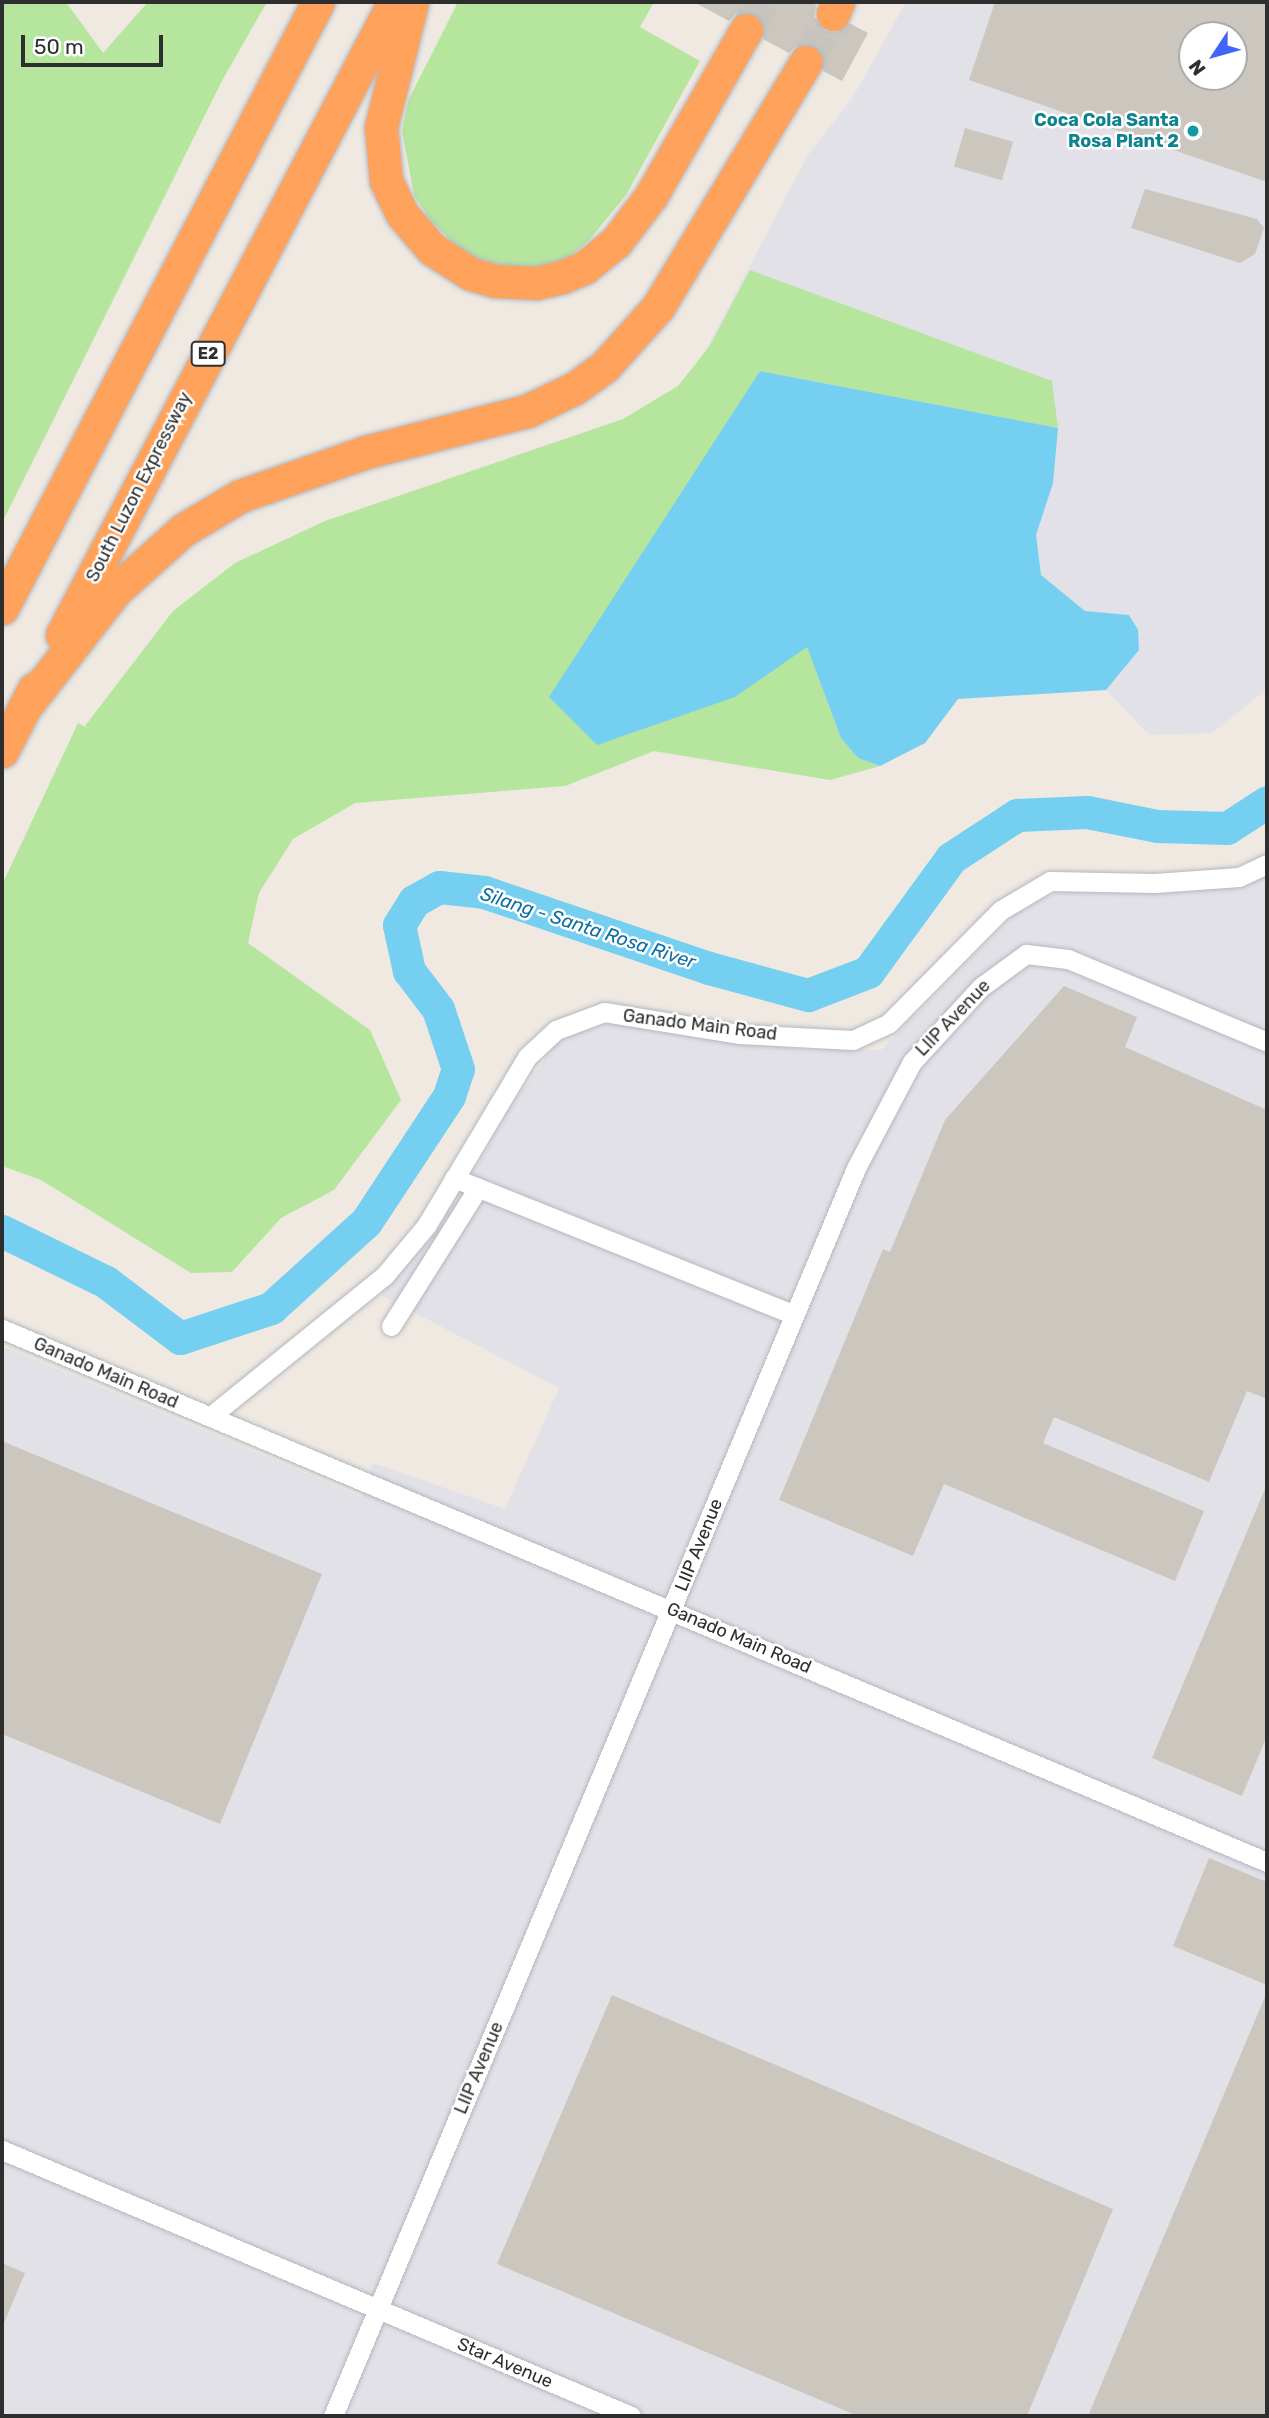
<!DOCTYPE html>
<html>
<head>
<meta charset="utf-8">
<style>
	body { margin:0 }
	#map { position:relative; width:1269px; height:2418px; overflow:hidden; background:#efe9e1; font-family:Rubik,sans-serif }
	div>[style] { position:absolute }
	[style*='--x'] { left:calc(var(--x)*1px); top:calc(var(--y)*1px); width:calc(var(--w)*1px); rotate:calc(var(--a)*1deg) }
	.industrial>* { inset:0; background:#e3e1e8 }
	.green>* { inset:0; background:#b6e59e }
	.water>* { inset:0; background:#75cff0 }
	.river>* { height:33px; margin:-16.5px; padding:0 16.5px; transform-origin:16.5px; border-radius:16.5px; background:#75cff0 }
	.building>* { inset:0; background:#cbc7bf; transform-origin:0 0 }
	.motorway-tunnel>* { height:33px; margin-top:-16.5px; transform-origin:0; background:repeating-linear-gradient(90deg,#c8c4bd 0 33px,transparent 0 50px) }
	.roads { filter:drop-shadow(0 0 2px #b4b7c1) drop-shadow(0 0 2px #b4b7c1) }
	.minor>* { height:19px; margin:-9.5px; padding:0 9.5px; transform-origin:9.5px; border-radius:9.5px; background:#fff }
	.motorway>* { height:33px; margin:-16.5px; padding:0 16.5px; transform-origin:16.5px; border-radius:16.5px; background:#ffa35c }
	.dots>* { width:19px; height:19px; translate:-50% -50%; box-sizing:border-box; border:4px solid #fff; border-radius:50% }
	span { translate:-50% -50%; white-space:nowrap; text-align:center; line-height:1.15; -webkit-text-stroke:5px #fff; paint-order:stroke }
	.shield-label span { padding:2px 5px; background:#fff; border:2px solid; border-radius:5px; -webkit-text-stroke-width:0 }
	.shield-label { font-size:16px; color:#2e2e2e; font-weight:700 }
	.culture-label { font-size:18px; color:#0d838f; font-weight:700 }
	.right { translate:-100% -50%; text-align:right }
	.street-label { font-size:18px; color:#2e2e2e }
	.water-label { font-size:19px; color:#0d6fa3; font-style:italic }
	.frame { position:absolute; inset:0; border:4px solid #2e2e2e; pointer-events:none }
	.north { position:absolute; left:1178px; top:21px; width:70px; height:70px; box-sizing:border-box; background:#fff; border:2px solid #ababab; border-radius:50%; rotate:234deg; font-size:19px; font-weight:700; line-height:28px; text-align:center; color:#2e2e2e }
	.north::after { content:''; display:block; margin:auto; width:24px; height:32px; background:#4264fb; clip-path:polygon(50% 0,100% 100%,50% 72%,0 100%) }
	.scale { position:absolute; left:21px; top:35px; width:142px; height:32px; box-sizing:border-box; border:4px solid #2e2e2e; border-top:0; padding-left:9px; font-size:21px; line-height:24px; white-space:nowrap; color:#2e2e2e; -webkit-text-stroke:5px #fff; paint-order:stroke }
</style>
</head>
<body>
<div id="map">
	<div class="industrial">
		<div style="clip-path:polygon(evenodd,906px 2px,1267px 2px,1267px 689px,1212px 733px,1149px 735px,1106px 690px,958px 699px,925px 743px,880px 766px,830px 780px,654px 751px,565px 786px,513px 716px,808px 155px,853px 97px,906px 2px,1192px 35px,1234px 35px,1234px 77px,1192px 77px,1192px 35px)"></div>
		<div style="clip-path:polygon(1267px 870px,1267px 2416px,2px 2416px,2px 1346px,362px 1497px,373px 1463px,505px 1509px,559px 1388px,381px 1295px,445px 1222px,508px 1111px,558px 1040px,613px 1022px,802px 1049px,881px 1050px,1017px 912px,1070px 887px)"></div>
	</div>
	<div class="green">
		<div style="clip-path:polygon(2px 2px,66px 2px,103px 53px,148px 2px,267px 2px,223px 79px,2px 523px)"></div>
		<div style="clip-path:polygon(458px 2px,654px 2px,640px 27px,700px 61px,626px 195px,590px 239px,562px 264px,529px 273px,473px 262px,431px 221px,414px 195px,402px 131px,408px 101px)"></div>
		<div style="clip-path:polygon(750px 270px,1052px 381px,1058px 428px,759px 371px,735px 697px,807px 646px,841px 738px,858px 758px,880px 766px,830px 780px,654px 751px,565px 786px,355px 803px,293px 839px,259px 893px,248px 943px,370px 1030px,401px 1100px,334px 1190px,281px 1218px,232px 1272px,191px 1273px,41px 1180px,2px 1166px,2px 885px,78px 723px,89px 729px,85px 726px,173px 611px,235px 563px,325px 521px,623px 419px,678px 386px,709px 347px)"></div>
	</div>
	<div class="water">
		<div style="clip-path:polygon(760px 371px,1058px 428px,1053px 483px,1036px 535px,1041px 575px,1085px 611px,1129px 615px,1138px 630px,1139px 650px,1106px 690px,958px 699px,925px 743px,880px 766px,858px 758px,841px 738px,807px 647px,735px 697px,597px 745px,549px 697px)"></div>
	</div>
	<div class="river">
		<div style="--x:2;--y:1231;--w:116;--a:26.1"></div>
		<div style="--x:106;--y:1282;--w:93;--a:37.1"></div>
		<div style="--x:180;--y:1338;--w:96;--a:-18.2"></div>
		<div style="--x:271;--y:1308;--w:128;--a:-42.2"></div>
		<div style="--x:366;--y:1222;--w:151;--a:-56.6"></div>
		<div style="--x:449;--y:1096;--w:28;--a:-72"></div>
		<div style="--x:458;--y:1069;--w:63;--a:-108.4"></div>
		<div style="--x:438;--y:1009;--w:48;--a:-127.3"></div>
		<div style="--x:409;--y:971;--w:47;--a:-102.3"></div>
		<div style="--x:399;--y:925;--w:28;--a:-58"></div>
		<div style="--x:414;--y:901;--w:29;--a:-29"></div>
		<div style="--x:439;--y:887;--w:45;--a:6.3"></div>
		<div style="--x:484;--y:892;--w:237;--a:18.7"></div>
		<div style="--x:709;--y:968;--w:103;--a:15.3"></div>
		<div style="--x:808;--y:995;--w:64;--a:-21"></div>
		<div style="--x:868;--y:972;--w:141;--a:-53.9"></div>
		<div style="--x:951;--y:858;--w:79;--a:-33.1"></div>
		<div style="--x:1017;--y:815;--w:70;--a:-2.5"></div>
		<div style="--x:1087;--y:812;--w:71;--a:11.3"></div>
		<div style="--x:1157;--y:826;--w:70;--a:1.6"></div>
		<div style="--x:1227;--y:828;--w:48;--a:-33"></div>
	</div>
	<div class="building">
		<div style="clip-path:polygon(694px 2px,809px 2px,816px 5px,814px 17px,825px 31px,836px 33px,849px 23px,868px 33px,842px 81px,823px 71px,823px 53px,815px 45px,797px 45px,789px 53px,763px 39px,763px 21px,755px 13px,737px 13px,729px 21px)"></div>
		<div style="clip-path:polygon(evenodd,995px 2px,1267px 2px,1267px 182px,969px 80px,995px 2px,1192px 35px,1234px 35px,1234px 77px,1192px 77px,1192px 35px)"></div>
		<div style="left:965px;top:128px;width:50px;height:40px;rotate:16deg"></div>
		<div style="clip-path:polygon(1145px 189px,1257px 219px,1264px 228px,1255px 254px,1240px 263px,1131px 228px)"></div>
		<div style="clip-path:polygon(1064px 986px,1137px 1017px,1125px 1047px,1267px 1110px,1267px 1399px,1247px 1391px,1209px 1482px,1054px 1417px,1043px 1443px,1204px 1511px,1175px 1581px,944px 1484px,913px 1556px,779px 1500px,883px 1249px,890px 1252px,945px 1120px)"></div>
		<div style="clip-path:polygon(2px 1441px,322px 1574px,220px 1824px,2px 1734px)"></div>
		<div style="clip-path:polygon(1267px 1484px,1267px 1736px,1242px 1796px,1152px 1758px)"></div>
		<div style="clip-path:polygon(1209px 1858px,1267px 1882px,1267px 1985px,1173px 1946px)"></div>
		<div style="clip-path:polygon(1267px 1992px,1267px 2416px,1088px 2416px)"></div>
		<div style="clip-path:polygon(612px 1995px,1113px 2209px,1027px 2416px,858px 2416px,497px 2264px)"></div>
		<div style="clip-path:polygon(2px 2263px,25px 2273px,2px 2328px)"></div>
	</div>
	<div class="motorway-tunnel">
		<div style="--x:746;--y:30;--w:33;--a:-59"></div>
		<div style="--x:806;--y:62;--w:55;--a:-60.6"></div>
	</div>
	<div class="roads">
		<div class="minor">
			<div style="--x:454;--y:1178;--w:367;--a:21.9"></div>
			<div style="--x:391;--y:1326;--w:163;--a:-57.8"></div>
			<div style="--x:2;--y:1329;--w:1373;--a:22.85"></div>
			<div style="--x:211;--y:1416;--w:223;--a:-39"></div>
			<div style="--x:384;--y:1276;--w:65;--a:-50"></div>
			<div style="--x:426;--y:1226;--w:197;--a:-59.1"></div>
			<div style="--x:527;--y:1057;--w:40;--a:-43"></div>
			<div style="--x:556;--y:1030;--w:51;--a:-20.6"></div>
			<div style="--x:604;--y:1012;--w:138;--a:9.2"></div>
			<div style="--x:740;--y:1034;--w:113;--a:3"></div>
			<div style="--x:853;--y:1040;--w:40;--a:-25"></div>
			<div style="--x:889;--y:1023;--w:159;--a:-45.3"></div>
			<div style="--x:1001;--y:910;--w:57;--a:-30.6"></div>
			<div style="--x:1050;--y:881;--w:105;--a:1.1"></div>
			<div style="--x:1155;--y:883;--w:84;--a:-4.1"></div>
			<div style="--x:1239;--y:877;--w:31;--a:-25"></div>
			<div style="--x:2;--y:2150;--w:683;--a:22.92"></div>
			<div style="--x:333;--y:2416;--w:1353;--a:-67.26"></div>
			<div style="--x:856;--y:1168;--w:120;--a:-62.2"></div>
			<div style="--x:912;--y:1062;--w:102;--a:-47.4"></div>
			<div style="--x:981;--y:987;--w:56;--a:-36.3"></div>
			<div style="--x:1026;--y:954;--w:42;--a:6.8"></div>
			<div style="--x:1068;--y:959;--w:216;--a:22.6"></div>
		</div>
		<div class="motorway">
			<div style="--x:412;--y:2;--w:129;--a:103.9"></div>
			<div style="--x:381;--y:127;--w:54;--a:84.7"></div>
			<div style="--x:386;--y:181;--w:37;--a:64"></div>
			<div style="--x:402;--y:214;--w:46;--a:49.4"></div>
			<div style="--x:432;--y:249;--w:46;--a:32.7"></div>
			<div style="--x:471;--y:274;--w:25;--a:16"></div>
			<div style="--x:495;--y:281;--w:41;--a:2.8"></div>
			<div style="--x:536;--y:283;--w:27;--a:-13"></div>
			<div style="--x:562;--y:277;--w:25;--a:-23"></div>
			<div style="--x:585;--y:267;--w:40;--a:-39"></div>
			<div style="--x:616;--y:242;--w:58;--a:-52.7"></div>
			<div style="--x:651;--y:196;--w:191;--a:-60.2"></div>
			<div style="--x:833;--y:14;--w:13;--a:-67"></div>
			<div style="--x:2;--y:608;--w:683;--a:-62.46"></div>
			<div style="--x:62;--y:635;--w:715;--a:-62.32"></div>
			<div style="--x:24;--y:708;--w:150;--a:-52.1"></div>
			<div style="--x:116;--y:590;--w:90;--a:-41.8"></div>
			<div style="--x:183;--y:530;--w:66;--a:-30.8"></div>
			<div style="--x:240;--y:496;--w:133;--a:-19.2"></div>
			<div style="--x:366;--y:452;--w:166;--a:-14.3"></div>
			<div style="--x:527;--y:411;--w:53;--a:-25.6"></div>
			<div style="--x:575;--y:388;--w:37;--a:-36"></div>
			<div style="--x:605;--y:366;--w:79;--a:-48.1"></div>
			<div style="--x:658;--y:307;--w:286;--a:-58.9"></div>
			<div style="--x:2;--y:751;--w:70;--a:-62.7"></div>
		</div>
	</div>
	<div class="dots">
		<div style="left:1193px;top:131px;background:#0f9aa8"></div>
	</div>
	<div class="shield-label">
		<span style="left:208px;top:354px">E2</span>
	</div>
	<div class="culture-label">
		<span class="right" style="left:1179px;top:131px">Coca Cola Santa<br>Rosa Plant 2</span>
	</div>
	<div class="street-label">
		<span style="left:139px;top:487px;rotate:-63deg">South Luzon Expressway</span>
		<span style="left:953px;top:1018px;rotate:-46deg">LIIP Avenue</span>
		<span style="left:700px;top:1025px;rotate:7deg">Ganado Main Road</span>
		<span style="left:106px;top:1373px;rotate:23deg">Ganado Main Road</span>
		<span style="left:699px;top:1545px;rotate:-68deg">LIIP Avenue</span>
		<span style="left:739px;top:1638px;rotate:23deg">Ganado Main Road</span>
		<span style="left:479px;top:2068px;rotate:-67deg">LIIP Avenue</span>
		<span style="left:505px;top:2363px;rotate:23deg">Star Avenue</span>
	</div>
	<div class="water-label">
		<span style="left:588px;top:928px;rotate:18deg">Silang - Santa Rosa River</span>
	</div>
	<div class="frame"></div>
	<div class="north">N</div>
	<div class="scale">50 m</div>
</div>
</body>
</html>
